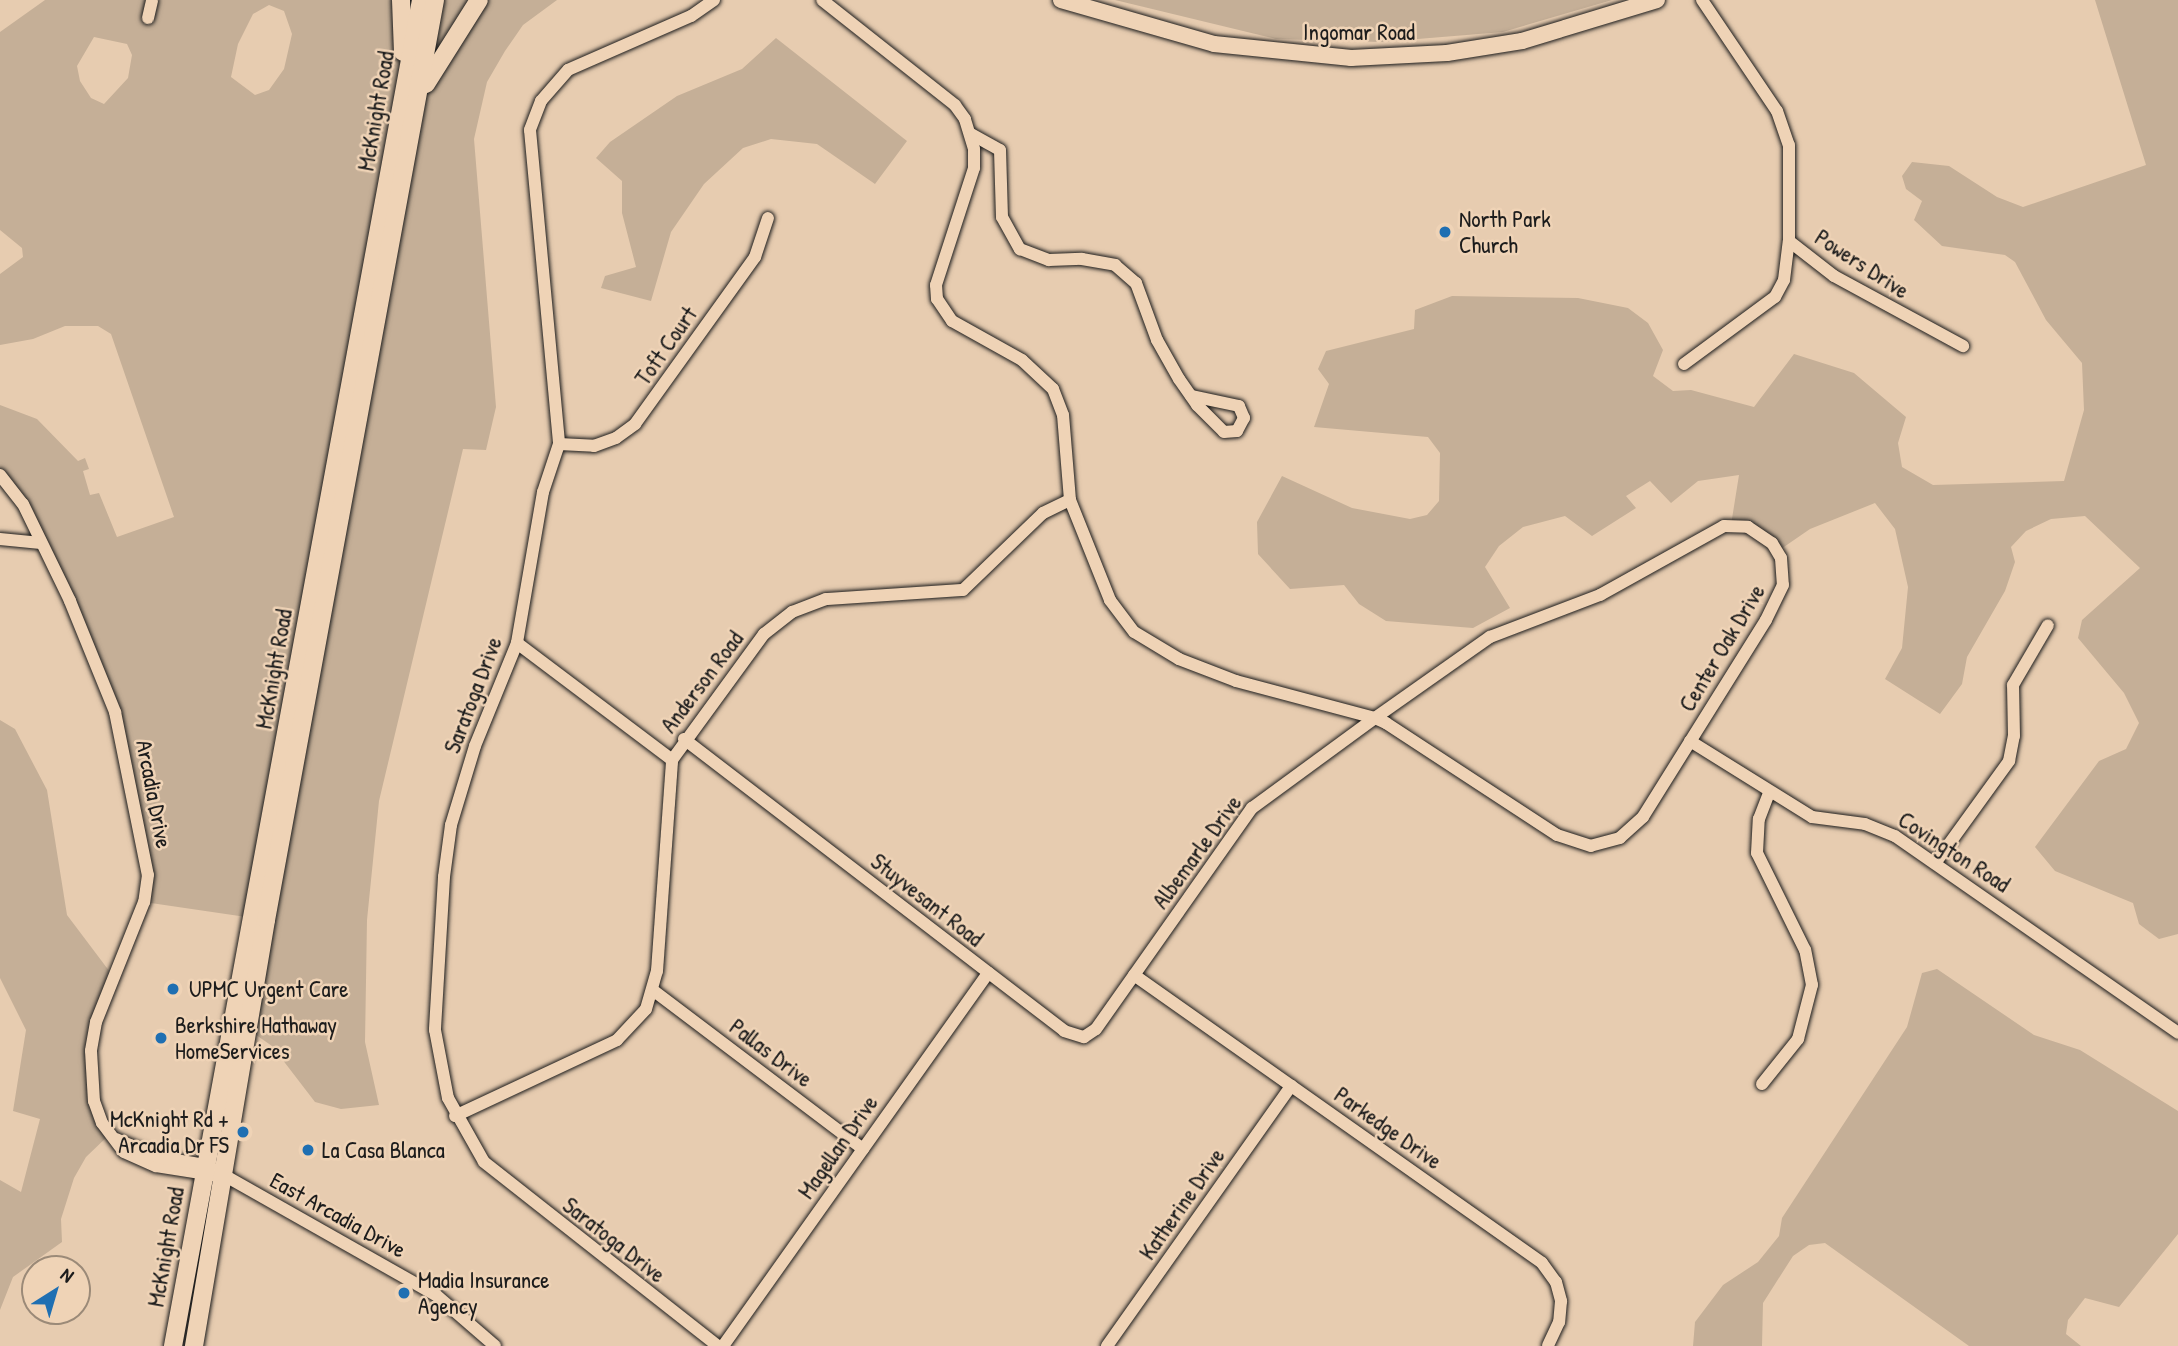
<!DOCTYPE html>
<html>
<head>
<meta charset="utf-8">
<style>
	body { margin:0 }
	#map { position:relative; width:2178px; height:1346px; overflow:hidden; background:#e7ccb0; font-family:"Patrick Hand",sans-serif }
	div>[style] { position:absolute }
	[style*='--x'] { left:calc(var(--x)*1px); top:calc(var(--y)*1px); width:calc(var(--w)*1px); rotate:calc(var(--a)*1deg) }
	.green>* { inset:0; background:#c5af97 }
	.roads { filter:drop-shadow(0 0 2px #1c1c1c) drop-shadow(0 0 2px #1c1c1c) }
	.minor>* { height:12px; margin:-6px; padding:0 6px; transform-origin:6px; border-radius:6px; background:#efd3b6 }
	.major>* { height:16px; margin:-8px; padding:0 8px; transform-origin:8px; border-radius:8px; background:#efd3b6 }
	.highway>* { height:18px; margin:-9px; padding:0 9px; transform-origin:9px; border-radius:9px; background:#efd3b6 }
	.dots>* { width:19px; height:19px; translate:-50% -50%; box-sizing:border-box; border:4px solid #efd3b6; border-radius:50% }
	span { translate:-50% -50%; white-space:nowrap; text-align:center; line-height:1.15; -webkit-text-stroke:5px #efd3b6; paint-order:stroke }
	.street-label { font-size:23px; color:#1c1c1c }
	.poi-label { font-size:23px; color:#1c1c1c }
	.left { translate:0 -50%; text-align:left }
	.right { translate:-100% -50%; text-align:right }
	.north { position:absolute; left:21px; top:1255px; width:70px; height:70px; box-sizing:border-box; background:#efd3b6; border:2px solid #9b8a78; border-radius:50%; rotate:37deg; font-size:19px; font-weight:700; line-height:28px; text-align:center; color:#1c1c1c }
	.north::after { content:''; display:block; margin:auto; width:24px; height:32px; background:#1f6fb2; clip-path:polygon(50% 0,100% 100%,50% 72%,0 100%) }
</style>
</head>
<body>
<div id="map">
	<div class="green">
		<div style="clip-path:polygon(evenodd,45px 0,421px 0,253px 918px,144px 902px,147px 891px,131px 775px,70px 601px,0 475px,0 405px,37px 419px,78px 461px,85px 458px,89px 469px,83px 471px,90px 495px,99px 493px,117px 537px,174px 517px,111px 334px,98px 326px,65px 326px,33px 339px,0 345px,0 274px,23px 257px,22px 248px,0 230px,0 32px,45px 0,269px 5px,284px 11px,292px 34px,284px 69px,269px 90px,255px 95px,231px 77px,238px 44px,253px 14px,269px 5px,45px 0,94px 37px,127px 44px,132px 55px,128px 78px,104px 104px,91px 98px,80px 81px,77px 66px,94px 37px)"></div>
		<div style="clip-path:polygon(435px 0,557px 0,523px 25px,505px 51px,487px 82px,474px 139px,496px 407px,486px 450px,463px 449px,379px 801px,367px 920px,365px 1042px,379px 1105px,341px 1109px,315px 1102px,272px 1046px,249px 1030px)"></div>
		<div style="clip-path:polygon(1115px 0,1612px 0,1503px 32px,1381px 42px,1276px 39px)"></div>
		<div style="clip-path:polygon(2095px 0,2178px 0,2178px 934px,2159px 939px,2139px 924px,2133px 903px,2055px 871px,2035px 847px,2099px 761px,2126px 749px,2139px 723px,2124px 693px,2078px 638px,2082px 620px,2140px 568px,2085px 516px,2051px 519px,2026px 531px,2011px 547px,2015px 562px,2005px 591px,1967px 657px,1962px 684px,1940px 714px,1885px 679px,1902px 648px,1908px 587px,1895px 529px,1875px 503px,1810px 529px,1778px 551px,1731px 525px,1739px 475px,1698px 481px,1671px 503px,1650px 481px,1626px 496px,1636px 508px,1592px 536px,1565px 516px,1523px 527px,1499px 546px,1485px 567px,1510px 608px,1473px 628px,1386px 621px,1359px 604px,1344px 585px,1290px 589px,1258px 554px,1257px 522px,1282px 476px,1352px 508px,1410px 519px,1427px 515px,1439px 501px,1440px 453px,1428px 437px,1314px 427px,1329px 384px,1318px 369px,1326px 351px,1414px 329px,1415px 310px,1452px 296px,1578px 298px,1628px 308px,1648px 323px,1663px 350px,1653px 376px,1673px 391px,1691px 390px,1754px 407px,1794px 354px,1854px 373px,1906px 417px,1898px 443px,1902px 467px,1933px 485px,2064px 481px,2084px 410px,2082px 363px,2046px 320px,2015px 262px,2005px 255px,1942px 246px,1914px 220px,1922px 201px,1906px 189px,1902px 176px,1912px 162px,1949px 166px,1997px 197px,2023px 207px,2146px 165px)"></div>
		<div style="clip-path:polygon(776px 38px,907px 141px,875px 184px,817px 144px,771px 139px,743px 148px,704px 184px,671px 232px,651px 301px,601px 288px,605px 276px,636px 267px,622px 213px,622px 181px,596px 158px,610px 142px,677px 96px,742px 69px)"></div>
		<div style="clip-path:polygon(0 720px,15px 729px,47px 790px,67px 915px,113px 976px,103px 1002px,92px 1077px,109px 1135px,86px 1157px,74px 1178px,61px 1219px,62px 1242px,13px 1277px,0 1310px,0 1180px,21px 1192px,40px 1119px,13px 1111px,26px 1030px,0 978px)"></div>
		<div style="clip-path:polygon(1937px 969px,2034px 1035px,2080px 1050px,2178px 1111px,2178px 1234px,2119px 1307px,2085px 1298px,2068px 1320px,2066px 1334px,2081px 1346px,1969px 1346px,1825px 1243px,1809px 1245px,1793px 1256px,1763px 1303px,1762px 1346px,1693px 1346px,1695px 1322px,1723px 1285px,1758px 1262px,1779px 1236px,1782px 1218px,1907px 1027px,1922px 973px)"></div>
	</div>
	<div class="roads">
		<div class="minor">
			<div style="--x:714;--y:0;--w:28;--a:145"></div>
			<div style="--x:691;--y:16;--w:134;--a:156.3"></div>
			<div style="--x:568;--y:70;--w:41;--a:131.1"></div>
			<div style="--x:541;--y:101;--w:31;--a:111"></div>
			<div style="--x:530;--y:130;--w:315;--a:84.7"></div>
			<div style="--x:559;--y:444;--w:51;--a:108.4"></div>
			<div style="--x:543;--y:492;--w:153;--a:99.8"></div>
			<div style="--x:517;--y:643;--w:111;--a:112.2"></div>
			<div style="--x:475;--y:746;--w:83;--a:106.9"></div>
			<div style="--x:451;--y:825;--w:52;--a:97.7"></div>
			<div style="--x:444;--y:877;--w:153;--a:93.4"></div>
			<div style="--x:435;--y:1030;--w:69;--a:79.2"></div>
			<div style="--x:448;--y:1098;--w:73;--a:60.6"></div>
			<div style="--x:484;--y:1162;--w:298;--a:38.2"></div>
			<div style="--x:1702;--y:0;--w:134;--a:56"></div>
			<div style="--x:1777;--y:111;--w:36;--a:71"></div>
			<div style="--x:1789;--y:145;--w:96;--a:90"></div>
			<div style="--x:1789;--y:241;--w:57;--a:37.9"></div>
			<div style="--x:1834;--y:276;--w:147;--a:28.5"></div>
			<div style="--x:148;--y:18;--w:18;--a:-77"></div>
			<div style="--x:971;--y:134;--w:33;--a:29"></div>
			<div style="--x:1000;--y:150;--w:67;--a:88.3"></div>
			<div style="--x:1002;--y:217;--w:37;--a:61"></div>
			<div style="--x:1020;--y:249;--w:31;--a:21"></div>
			<div style="--x:1049;--y:260;--w:33;--a:-2"></div>
			<div style="--x:1082;--y:259;--w:34;--a:10"></div>
			<div style="--x:1115;--y:265;--w:28;--a:41"></div>
			<div style="--x:1136;--y:283;--w:61;--a:69.8"></div>
			<div style="--x:1157;--y:340;--w:45;--a:60.6"></div>
			<div style="--x:1179;--y:379;--w:32;--a:55"></div>
			<div style="--x:1197;--y:405;--w:38;--a:45"></div>
			<div style="--x:1224;--y:432;--w:13;--a:-4"></div>
			<div style="--x:1237;--y:431;--w:15;--a:-62"></div>
			<div style="--x:1244;--y:418;--w:13;--a:-113"></div>
			<div style="--x:1239;--y:406;--w:49;--a:-168.2"></div>
			<div style="--x:1684;--y:364;--w:113;--a:-36.4"></div>
			<div style="--x:1775;--y:297;--w:19;--a:-62"></div>
			<div style="--x:1784;--y:280;--w:39;--a:-83"></div>
			<div style="--x:559;--y:444;--w:35;--a:3"></div>
			<div style="--x:594;--y:446;--w:23;--a:-20"></div>
			<div style="--x:616;--y:438;--w:24;--a:-36"></div>
			<div style="--x:635;--y:424;--w:206;--a:-54.3"></div>
			<div style="--x:755;--y:257;--w:41;--a:-71.6"></div>
			<div style="--x:0;--y:475;--w:37;--a:52"></div>
			<div style="--x:23;--y:504;--w:108;--a:64.1"></div>
			<div style="--x:70;--y:601;--w:120;--a:67.9"></div>
			<div style="--x:115;--y:712;--w:166;--a:78.6"></div>
			<div style="--x:148;--y:875;--w:27;--a:98"></div>
			<div style="--x:144;--y:902;--w:129;--a:111.8"></div>
			<div style="--x:96;--y:1022;--w:29;--a:100"></div>
			<div style="--x:91;--y:1051;--w:50;--a:86.6"></div>
			<div style="--x:94;--y:1101;--w:23;--a:70"></div>
			<div style="--x:102;--y:1123;--w:36;--a:53"></div>
			<div style="--x:124;--y:1152;--w:35;--a:24"></div>
			<div style="--x:156;--y:1166;--w:58;--a:9"></div>
			<div style="--x:0;--y:539;--w:41;--a:5.6"></div>
			<div style="--x:517;--y:643;--w:194;--a:37"></div>
			<div style="--x:684;--y:739;--w:479;--a:37.5"></div>
			<div style="--x:1064;--y:1031;--w:21;--a:17"></div>
			<div style="--x:1084;--y:1037;--w:14;--a:-34"></div>
			<div style="--x:1096;--y:1029;--w:271;--a:-54.8"></div>
			<div style="--x:1252;--y:808;--w:152;--a:-36.2"></div>
			<div style="--x:1375;--y:718;--w:141;--a:-35.2"></div>
			<div style="--x:1490;--y:637;--w:118;--a:-20.9"></div>
			<div style="--x:1600;--y:595;--w:142;--a:-29.1"></div>
			<div style="--x:1724;--y:526;--w:24;--a:2"></div>
			<div style="--x:1748;--y:527;--w:29;--a:34"></div>
			<div style="--x:1772;--y:543;--w:17;--a:59"></div>
			<div style="--x:1781;--y:558;--w:27;--a:86"></div>
			<div style="--x:1783;--y:585;--w:39;--a:116"></div>
			<div style="--x:1766;--y:620;--w:232;--a:122"></div>
			<div style="--x:1643;--y:817;--w:31;--a:138"></div>
			<div style="--x:1620;--y:838;--w:30;--a:165"></div>
			<div style="--x:1591;--y:846;--w:36;--a:-162"></div>
			<div style="--x:1557;--y:835;--w:204;--a:-146.8"></div>
			<div style="--x:1386;--y:723;--w:12;--a:-156"></div>
			<div style="--x:1375;--y:718;--w:144;--a:-165.1"></div>
			<div style="--x:1236;--y:681;--w:61;--a:-158.9"></div>
			<div style="--x:1179;--y:659;--w:52;--a:-149"></div>
			<div style="--x:1134;--y:632;--w:40;--a:-127"></div>
			<div style="--x:1110;--y:600;--w:108;--a:-111.8"></div>
			<div style="--x:1070;--y:500;--w:85;--a:-94.7"></div>
			<div style="--x:1063;--y:415;--w:28;--a:-111"></div>
			<div style="--x:1053;--y:389;--w:42;--a:-136.9"></div>
			<div style="--x:1022;--y:360;--w:80;--a:-150.9"></div>
			<div style="--x:952;--y:321;--w:27;--a:-124"></div>
			<div style="--x:937;--y:299;--w:14;--a:-94"></div>
			<div style="--x:936;--y:285;--w:123;--a:-72"></div>
			<div style="--x:974;--y:168;--w:19;--a:-90"></div>
			<div style="--x:974;--y:149;--w:31;--a:-107"></div>
			<div style="--x:965;--y:119;--w:17;--a:-126"></div>
			<div style="--x:955;--y:105;--w:169;--a:-141.7"></div>
			<div style="--x:1690;--y:741;--w:144;--a:31.9"></div>
			<div style="--x:1812;--y:817;--w:53;--a:7.5"></div>
			<div style="--x:1865;--y:824;--w:32;--a:22"></div>
			<div style="--x:1895;--y:836;--w:345;--a:34.8"></div>
			<div style="--x:1936;--y:862;--w:125;--a:-54.1"></div>
			<div style="--x:2009;--y:761;--w:25;--a:-79"></div>
			<div style="--x:2014;--y:736;--w:51;--a:-91.1"></div>
			<div style="--x:2013;--y:685;--w:69;--a:-59.7"></div>
			<div style="--x:1134;--y:975;--w:499;--a:35.2"></div>
			<div style="--x:1542;--y:1263;--w:24;--a:54"></div>
			<div style="--x:1556;--y:1282;--w:20;--a:75"></div>
			<div style="--x:1561;--y:1301;--w:21;--a:95"></div>
			<div style="--x:1559;--y:1322;--w:26;--a:115"></div>
			<div style="--x:654;--y:991;--w:262;--a:37.1"></div>
			<div style="--x:1762;--y:1084;--w:58;--a:-51.3"></div>
			<div style="--x:1798;--y:1039;--w:56;--a:-75.5"></div>
			<div style="--x:1812;--y:985;--w:36;--a:-101"></div>
			<div style="--x:1805;--y:950;--w:108;--a:-116.3"></div>
			<div style="--x:1757;--y:853;--w:34;--a:-87"></div>
			<div style="--x:1759;--y:819;--w:28;--a:-69"></div>
			<div style="--x:455;--y:1116;--w:179;--a:-25.1"></div>
			<div style="--x:617;--y:1040;--w:42;--a:-46.9"></div>
			<div style="--x:646;--y:1009;--w:40;--a:-74"></div>
			<div style="--x:657;--y:971;--w:212;--a:-85.9"></div>
			<div style="--x:672;--y:760;--w:156;--a:-53.9"></div>
			<div style="--x:764;--y:634;--w:36;--a:-38"></div>
			<div style="--x:792;--y:612;--w:36;--a:-21"></div>
			<div style="--x:826;--y:599;--w:137;--a:-3.8"></div>
			<div style="--x:963;--y:590;--w:111;--a:-43.9"></div>
			<div style="--x:1043;--y:513;--w:30;--a:-26"></div>
			<div style="--x:116;--y:1139;--w:46;--a:23.2"></div>
			<div style="--x:158;--y:1157;--w:49;--a:9.5"></div>
			<div style="--x:206;--y:1165;--w:264;--a:29.5"></div>
			<div style="--x:436;--y:1295;--w:78;--a:40.8"></div>
			<div style="--x:723;--y:1346;--w:458;--a:-54.6"></div>
			<div style="--x:1107;--y:1346;--w:319;--a:-54.7"></div>
		</div>
		<div class="major">
			<div style="--x:1061;--y:0;--w:159;--a:16"></div>
			<div style="--x:1214;--y:44;--w:138;--a:5.8"></div>
			<div style="--x:1351;--y:58;--w:96;--a:-3"></div>
			<div style="--x:1447;--y:53;--w:76;--a:-9.1"></div>
			<div style="--x:1522;--y:41;--w:141;--a:-16.9"></div>
		</div>
		<div class="highway">
			<div style="--x:401;--y:0;--w:52;--a:87.8"></div>
			<div style="--x:426;--y:84;--w:99;--a:-57.8"></div>
			<div style="--x:173;--y:1346;--w:1369;--a:-79.56"></div>
			<div style="--x:194;--y:1346;--w:432;--a:-80.4"></div>
			<div style="--x:266;--y:920;--w:935;--a:-79.59"></div>
		</div>
	</div>
	<div class="dots">
		<div style="left:1445px;top:232px;background:#1f6fb2"></div>
		<div style="left:173px;top:989px;background:#1f6fb2"></div>
		<div style="left:161px;top:1038px;background:#1f6fb2"></div>
		<div style="left:243px;top:1132px;background:#1f6fb2"></div>
		<div style="left:308px;top:1150px;background:#1f6fb2"></div>
		<div style="left:404px;top:1293px;background:#1f6fb2"></div>
	</div>
	<div class="street-label">
		<span style="left:1359px;top:32px">Ingomar Road</span>
		<span style="left:376px;top:111px;rotate:-80deg">McKnight Road</span>
		<span style="left:1862px;top:264px;rotate:33deg">Powers Drive</span>
		<span style="left:666px;top:346px;rotate:-55deg">Toft Court</span>
		<span style="left:1722px;top:648px;rotate:-59deg">Center Oak Drive</span>
		<span style="left:274px;top:669px;rotate:-80deg">McKnight Road</span>
		<span style="left:702px;top:682px;rotate:-53deg">Anderson Road</span>
		<span style="left:473px;top:695px;rotate:-69deg">Saratoga Drive</span>
		<span style="left:154px;top:794px;rotate:79deg">Arcadia Drive</span>
		<span style="left:1197px;top:852px;rotate:-54deg">Albemarle Drive</span>
		<span style="left:1954px;top:852px;rotate:33deg">Covington Road</span>
		<span style="left:927px;top:900px;rotate:38deg">Stuyvesant Road</span>
		<span style="left:771px;top:1053px;rotate:37deg">Pallas Drive</span>
		<span style="left:1388px;top:1128px;rotate:35deg">Parkedge Drive</span>
		<span style="left:838px;top:1147px;rotate:-55deg">Magellan Drive</span>
		<span style="left:1182px;top:1204px;rotate:-55deg">Katherine Drive</span>
		<span style="left:338px;top:1215px;rotate:29deg">East Arcadia Drive</span>
		<span style="left:614px;top:1240px;rotate:38deg">Saratoga Drive</span>
		<span style="left:166px;top:1247px;rotate:-80deg">McKnight Road</span>
	</div>
	<div class="poi-label">
		<span class="left" style="left:1459px;top:232px">North Park<br>Church</span>
		<span class="left" style="left:189px;top:989px">UPMC Urgent Care</span>
		<span class="left" style="left:175px;top:1038px">Berkshire Hathaway<br>HomeServices</span>
		<span class="right" style="left:229px;top:1132px">McKnight Rd +<br>Arcadia Dr FS</span>
		<span class="left" style="left:322px;top:1150px">La Casa Blanca</span>
		<span class="left" style="left:418px;top:1293px">Madia Insurance<br>Agency</span>
	</div>
	<div class="north">N</div>
</div>
</body>
</html>
